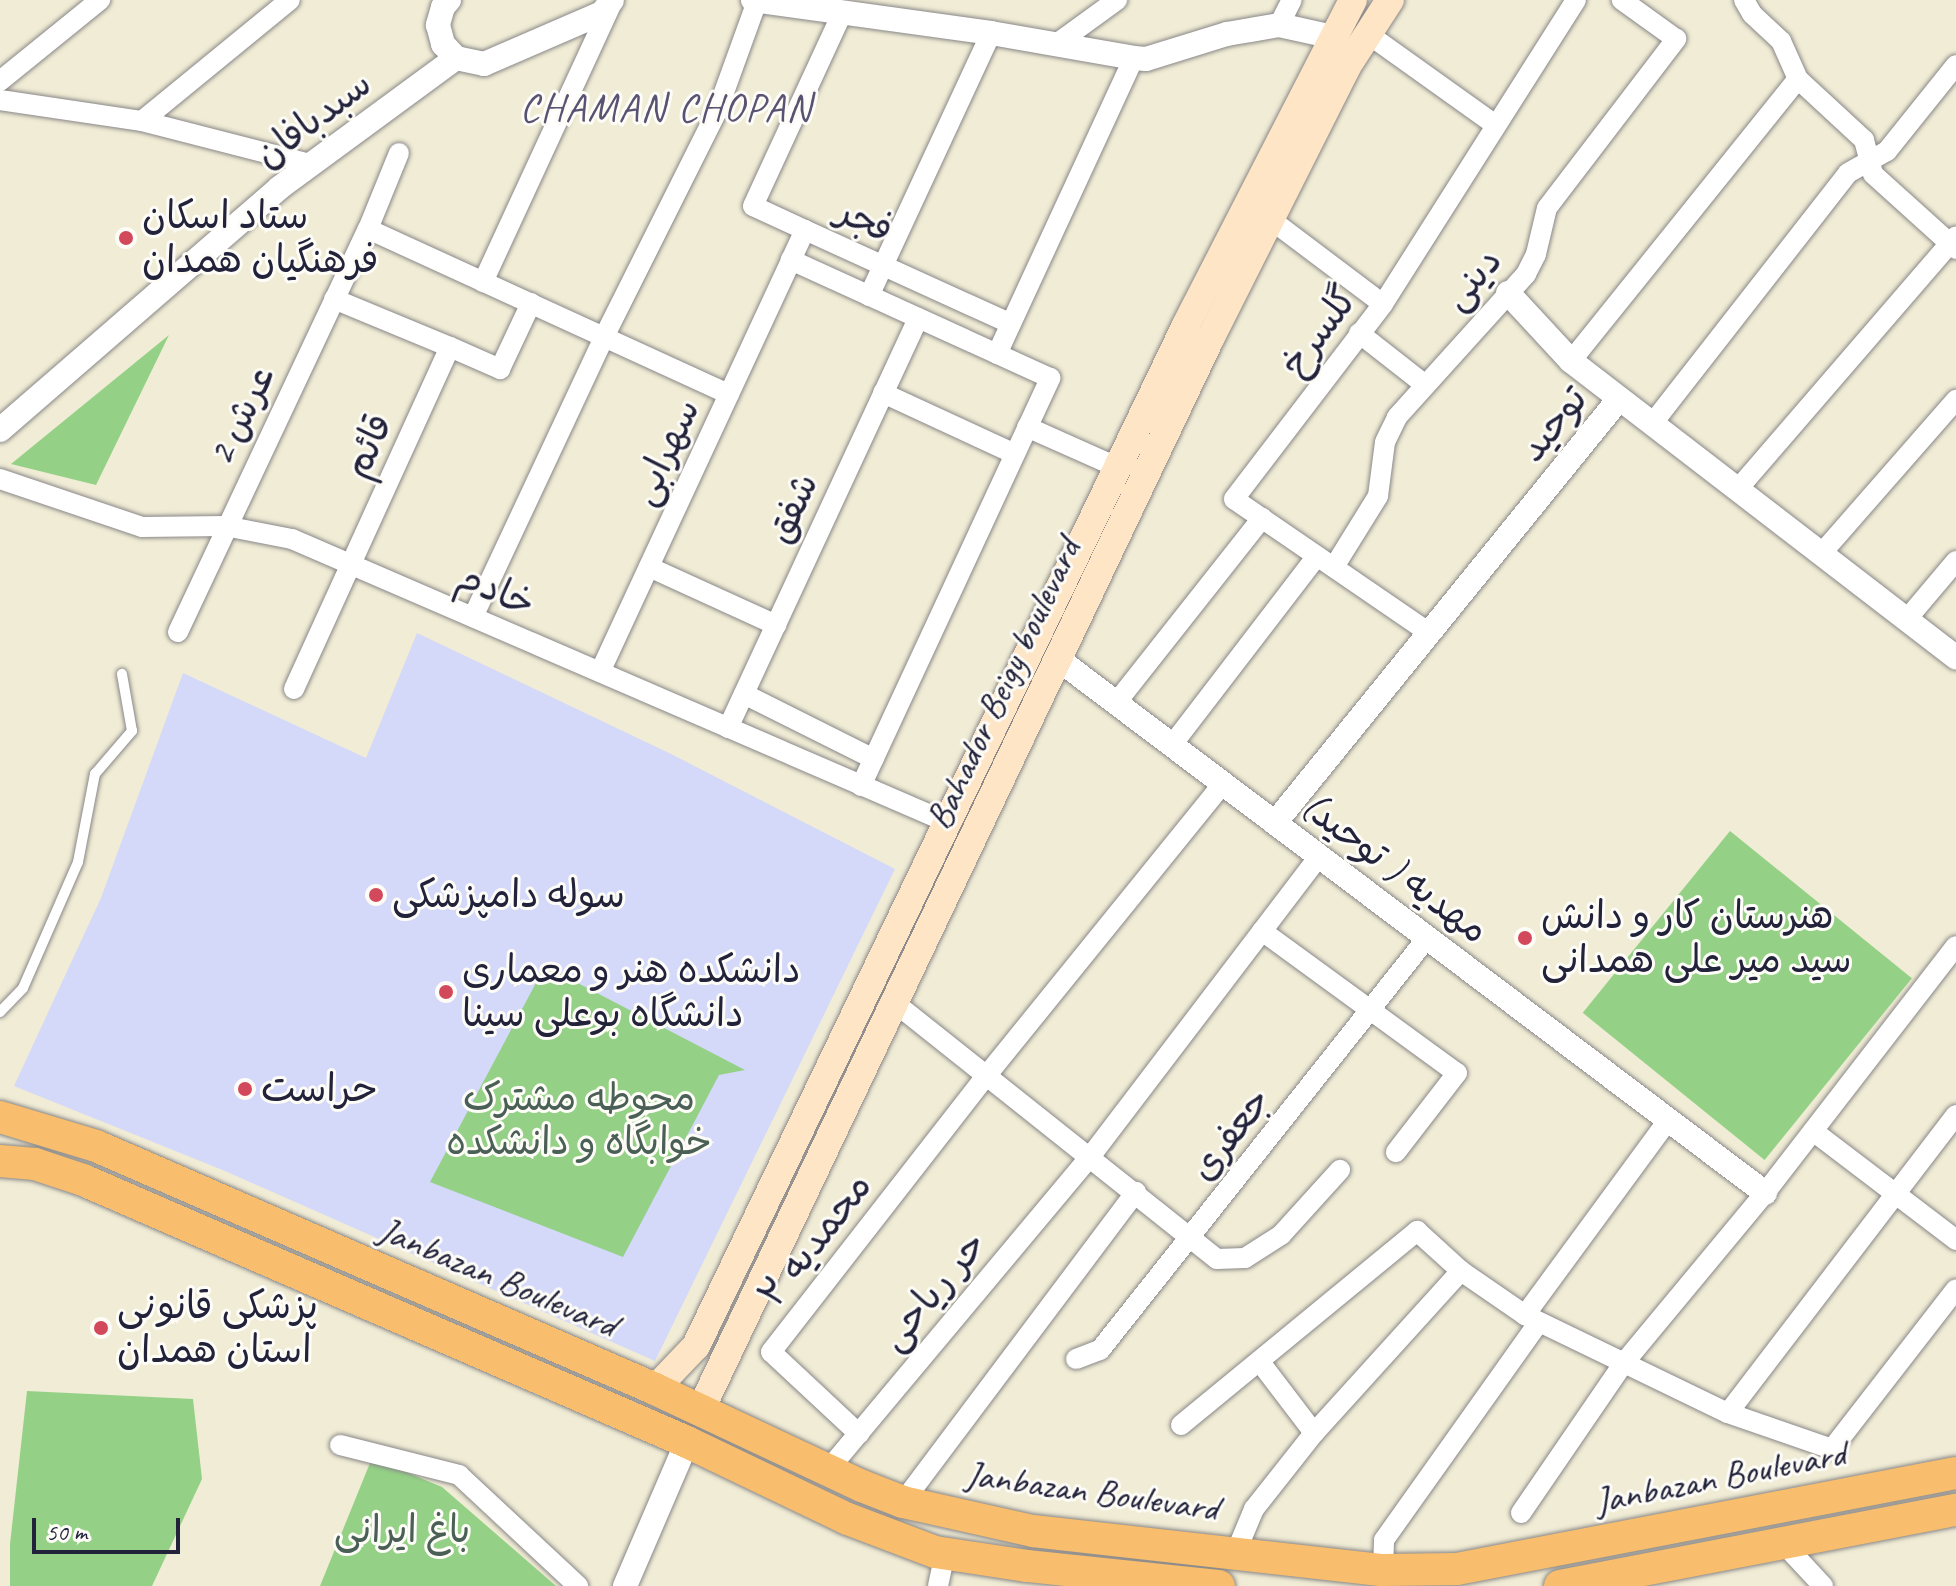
<!DOCTYPE html>
<html>
<head>
<meta charset="utf-8">
<style>
	body { margin:0 }
	#map { position:relative; width:1956px; height:1586px; overflow:hidden; background:#f0ecd5; font-family:Caveat,"Playpen Sans Arabic",sans-serif }
	div>[style] { position:absolute }
	[style*='--x'] { left:calc(var(--x)*1px); top:calc(var(--y)*1px); width:calc(var(--w)*1px); rotate:calc(var(--a)*1deg) }
	.built>* { inset:0; background:#d4d8f9 }
	.green>* { inset:0; background:#94d186; transform-origin:0 0 }
	.roads { filter:drop-shadow(0 0 2px #898788) drop-shadow(0 0 2px #898788) }
	.service>* { height:10px; margin:-5px; padding:0 5px; transform-origin:5px; border-radius:5px; background:#fff }
	.minor>* { height:20px; margin:-10px; padding:0 10px; transform-origin:10px; border-radius:10px; background:#fff }
	.tertiary>* { height:24px; margin:-12px; padding:0 12px; transform-origin:12px; border-radius:12px; background:#fff }
	.secondary>* { height:28px; margin:-14px; padding:0 14px; transform-origin:14px; border-radius:14px; background:#fde5c5 }
	.primary>* { height:32px; margin:-16px; padding:0 16px; transform-origin:16px; border-radius:16px; background:#f9be6d }
	.dots>* { width:22px; height:22px; translate:-50% -50%; box-sizing:border-box; border:4px solid #fdfcf7; border-radius:50% }
	span { translate:-50% -50%; white-space:nowrap; text-align:center; line-height:1.15; -webkit-text-stroke:6px #fdfcf7; paint-order:stroke }
	.street-label { font-size:38px; color:#22223b }
	.poi-label { font-size:38px; color:#22223b }
	.left { translate:0 -50%; text-align:left }
	.park-label { font-size:38px; color:#4a5f55 }
	.neighbourhood-label { font-size:40px; color:#5a5272; letter-spacing:2px }
	.scale { position:absolute; left:32px; top:1518px; width:148px; height:36px; box-sizing:border-box; border:4px solid #22223b; border-top:0; padding-left:10px; font-size:24px; line-height:28px; white-space:nowrap; color:#22223b; -webkit-text-stroke:6px #fdfcf7; paint-order:stroke }
</style>
</head>
<body>
<div id="map">
	<div class="built">
		<div style="clip-path:polygon(417px 633px,671px 754px,895px 869px,655px 1361px,225px 1171px,14px 1086px,101px 898px,183px 673px,366px 758px)"></div>
	</div>
	<div class="green">
		<div style="clip-path:polygon(169px 335px,96px 485px,11px 464px)"></div>
		<div style="left:1730px;top:831px;width:234px;height:234px;rotate:39deg"></div>
		<div style="clip-path:polygon(545px 966px,745px 1070px,719px 1075px,623px 1257px,430px 1182px)"></div>
		<div style="clip-path:polygon(27px 1391px,193px 1399px,202px 1479px,152px 1586px,10px 1586px,10px 1544px)"></div>
		<div style="clip-path:polygon(372px 1458px,442px 1487px,556px 1586px,320px 1586px)"></div>
	</div>
	<div class="roads">
		<div class="service">
			<div style="--x:0;--y:1012;--w:33;--a:-46"></div>
			<div style="--x:23;--y:988;--w:137;--a:-66.4"></div>
			<div style="--x:78;--y:862;--w:90;--a:-79.1"></div>
			<div style="--x:95;--y:774;--w:57;--a:-49.3"></div>
			<div style="--x:132;--y:731;--w:58;--a:-100"></div>
		</div>
		<div class="minor">
			<div style="--x:1744;--y:0;--w:16;--a:60"></div>
			<div style="--x:1752;--y:14;--w:40;--a:43"></div>
			<div style="--x:1781;--y:41;--w:42;--a:65.9"></div>
			<div style="--x:1798;--y:79;--w:90;--a:42.7"></div>
			<div style="--x:1864;--y:140;--w:35;--a:75"></div>
			<div style="--x:1873;--y:174;--w:112;--a:42.1"></div>
			<div style="--x:1279;--y:25;--w:28;--a:-63"></div>
			<div style="--x:1368;--y:34;--w:155;--a:35.5"></div>
			<div style="--x:1055;--y:45;--w:77;--a:-36"></div>
			<div style="--x:0;--y:81;--w:129;--a:-39"></div>
			<div style="--x:0;--y:100;--w:144;--a:8.4"></div>
			<div style="--x:142;--y:121;--w:172;--a:14.4"></div>
			<div style="--x:142;--y:121;--w:191;--a:-39.3"></div>
			<div style="--x:1270;--y:219;--w:141;--a:37"></div>
			<div style="--x:368;--y:229;--w:397;--a:24.6"></div>
			<div style="--x:805;--y:230;--w:57;--a:-155.2"></div>
			<div style="--x:753;--y:206;--w:213;--a:-65.2"></div>
			<div style="--x:483;--y:282;--w:303;--a:-65.2"></div>
			<div style="--x:869;--y:296;--w:290;--a:-65.1"></div>
			<div style="--x:334;--y:299;--w:126;--a:22.5"></div>
			<div style="--x:1359;--y:333;--w:83;--a:38.1"></div>
			<div style="--x:997;--y:354;--w:326;--a:-65.2"></div>
			<div style="--x:1571;--y:361;--w:362;--a:-51.2"></div>
			<div style="--x:883;--y:393;--w:145;--a:24.8"></div>
			<div style="--x:1652;--y:424;--w:318;--a:-52"></div>
			<div style="--x:1848;--y:173;--w:45;--a:-29.4"></div>
			<div style="--x:1887;--y:151;--w:110;--a:-51.3"></div>
			<div style="--x:1027;--y:427;--w:101;--a:24"></div>
			<div style="--x:0;--y:479;--w:150;--a:18.7"></div>
			<div style="--x:142;--y:527;--w:83;--a:-0.7"></div>
			<div style="--x:225;--y:526;--w:68;--a:11"></div>
			<div style="--x:292;--y:539;--w:716;--a:23.38"></div>
			<div style="--x:1737;--y:490;--w:335;--a:-49.2"></div>
			<div style="--x:1821;--y:554;--w:205;--a:-48.8"></div>
			<div style="--x:649;--y:567;--w:140;--a:24.5"></div>
			<div style="--x:1334;--y:567;--w:84;--a:-58.2"></div>
			<div style="--x:1378;--y:496;--w:54;--a:-82.6"></div>
			<div style="--x:1385;--y:442;--w:28;--a:-64"></div>
			<div style="--x:1397;--y:417;--w:193;--a:-47.9"></div>
			<div style="--x:1526;--y:274;--w:22;--a:-63"></div>
			<div style="--x:1536;--y:254;--w:47;--a:-76.6"></div>
			<div style="--x:1547;--y:208;--w:213;--a:-52.6"></div>
			<div style="--x:1676;--y:39;--w:67;--a:-144.2"></div>
			<div style="--x:473;--y:617;--w:309;--a:-64.9"></div>
			<div style="--x:604;--y:337;--w:255;--a:-63.4"></div>
			<div style="--x:718;--y:109;--w:115;--a:-70.1"></div>
			<div style="--x:1907;--y:619;--w:76;--a:-49.8"></div>
			<div style="--x:178;--y:632;--w:446;--a:-64.8"></div>
			<div style="--x:368;--y:229;--w:82;--a:-67.8"></div>
			<div style="--x:1428;--y:632;--w:235;--a:-145.6"></div>
			<div style="--x:1234;--y:499;--w:245;--a:-52.6"></div>
			<div style="--x:1383;--y:304;--w:360;--a:-57.6"></div>
			<div style="--x:600;--y:672;--w:454;--a:-65.1"></div>
			<div style="--x:294;--y:689;--w:376;--a:-65.5"></div>
			<div style="--x:450;--y:347;--w:55;--a:23.7"></div>
			<div style="--x:500;--y:369;--w:73;--a:-64.8"></div>
			<div style="--x:744;--y:694;--w:145;--a:26.6"></div>
			<div style="--x:1116;--y:703;--w:236;--a:-51.7"></div>
			<div style="--x:728;--y:728;--w:452;--a:-65.1"></div>
			<div style="--x:1172;--y:745;--w:238;--a:-52.5"></div>
			<div style="--x:861;--y:786;--w:450;--a:-65.1"></div>
			<div style="--x:1050;--y:378;--w:285;--a:-155.5"></div>
			<div style="--x:791;--y:260;--w:33;--a:-65"></div>
			<div style="--x:805;--y:230;--w:226;--a:24.5"></div>
			<div style="--x:1262;--y:931;--w:241;--a:36.1"></div>
			<div style="--x:1457;--y:1073;--w:100;--a:127.7"></div>
			<div style="--x:895;--y:1003;--w:411;--a:38.5"></div>
			<div style="--x:1217;--y:1259;--w:28;--a:-2"></div>
			<div style="--x:1245;--y:1258;--w:43;--a:-32.6"></div>
			<div style="--x:1281;--y:1235;--w:88;--a:-47.8"></div>
			<div style="--x:1813;--y:1131;--w:180;--a:37.3"></div>
			<div style="--x:1525;--y:1315;--w:242;--a:-53.7"></div>
			<div style="--x:1076;--y:1359;--w:26;--a:-21"></div>
			<div style="--x:1100;--y:1350;--w:526;--a:-51.56"></div>
			<div style="--x:1260;--y:1362;--w:89;--a:52.7"></div>
			<div style="--x:1728;--y:1413;--w:375;--a:-52.6"></div>
			<div style="--x:1181;--y:1425;--w:306;--a:-39.4"></div>
			<div style="--x:1417;--y:1231;--w:59;--a:42.3"></div>
			<div style="--x:1461;--y:1271;--w:78;--a:34.5"></div>
			<div style="--x:1525;--y:1315;--w:225;--a:25.8"></div>
			<div style="--x:1728;--y:1413;--w:110;--a:19.1"></div>
			<div style="--x:1832;--y:1449;--w:202;--a:-52.2"></div>
			<div style="--x:859;--y:1434;--w:120;--a:-137"></div>
			<div style="--x:771;--y:1352;--w:351;--a:-52.1"></div>
			<div style="--x:987;--y:1075;--w:375;--a:-51"></div>
			<div style="--x:340;--y:1445;--w:123;--a:14.1"></div>
			<div style="--x:459;--y:1475;--w:163;--a:43"></div>
			<div style="--x:828;--y:1470;--w:408;--a:-50.1"></div>
			<div style="--x:1090;--y:1157;--w:378;--a:-52.7"></div>
			<div style="--x:903;--y:1502;--w:388;--a:-53.1"></div>
			<div style="--x:1521;--y:1513;--w:181;--a:-55.6"></div>
			<div style="--x:1623;--y:1364;--w:222;--a:-50.3"></div>
			<div style="--x:1765;--y:1193;--w:312;--a:-52.3"></div>
			<div style="--x:1783;--y:1543;--w:59;--a:47.1"></div>
			<div style="--x:1236;--y:1552;--w:47;--a:-67.3"></div>
			<div style="--x:1254;--y:1509;--w:97;--a:-51.7"></div>
			<div style="--x:1314;--y:1433;--w:219;--a:-47.8"></div>
			<div style="--x:1383;--y:1570;--w:30;--a:-88"></div>
			<div style="--x:1384;--y:1540;--w:267;--a:-54.6"></div>
			<div style="--x:938;--y:1586;--w:33;--a:-78"></div>
		</div>
		<div class="tertiary">
			<div style="--x:449;--y:0;--w:9;--a:131"></div>
			<div style="--x:443;--y:7;--w:19;--a:106"></div>
			<div style="--x:438;--y:25;--w:20;--a:75"></div>
			<div style="--x:443;--y:44;--w:19;--a:47"></div>
			<div style="--x:456;--y:58;--w:29;--a:12"></div>
			<div style="--x:484;--y:64;--w:129;--a:-23.4"></div>
			<div style="--x:602;--y:13;--w:16;--a:-52"></div>
			<div style="--x:753;--y:0;--w:240;--a:7.9"></div>
			<div style="--x:991;--y:33;--w:145;--a:9.9"></div>
			<div style="--x:1134;--y:58;--w:12;--a:5"></div>
			<div style="--x:1146;--y:59;--w:85;--a:-17.2"></div>
			<div style="--x:1227;--y:34;--w:53;--a:-9.8"></div>
			<div style="--x:1279;--y:25;--w:55;--a:12.5"></div>
			<div style="--x:1508;--y:293;--w:93;--a:47.2"></div>
			<div style="--x:1571;--y:361;--w:486;--a:37.6"></div>
			<div style="--x:0;--y:430;--w:369;--a:-40.9"></div>
			<div style="--x:279;--y:188;--w:220;--a:-36.3"></div>
			<div style="--x:1058;--y:659;--w:886;--a:37.06"></div>
			<div style="--x:1275;--y:823;--w:546;--a:-50.95"></div>
			<div style="--x:625;--y:1586;--w:157;--a:-66.7"></div>
		</div>
		<div class="secondary">
			<div style="--x:655;--y:1389;--w:59;--a:-46.4"></div>
			<div style="--x:696;--y:1346;--w:1132;--a:-64.36"></div>
			<div style="--x:1186;--y:325;--w:365;--a:-62.8"></div>
			<div style="--x:701;--y:1409;--w:1187;--a:-64.56"></div>
			<div style="--x:1211;--y:337;--w:301;--a:-63.3"></div>
			<div style="--x:1346;--y:68;--w:81;--a:-57.1"></div>
		</div>
		<div class="primary">
			<div style="--x:0;--y:1117;--w:100;--a:16.8"></div>
			<div style="--x:96;--y:1146;--w:610;--a:23.49"></div>
			<div style="--x:655;--y:1389;--w:229;--a:25.1"></div>
			<div style="--x:862;--y:1486;--w:44;--a:21.3"></div>
			<div style="--x:903;--y:1502;--w:133;--a:12.6"></div>
			<div style="--x:1033;--y:1531;--w:352;--a:6.4"></div>
			<div style="--x:1383;--y:1570;--w:74;--a:-0.8"></div>
			<div style="--x:1457;--y:1569;--w:508;--a:-10.89"></div>
			<div style="--x:0;--y:1161;--w:35;--a:5"></div>
			<div style="--x:35;--y:1164;--w:51;--a:18.4"></div>
			<div style="--x:83;--y:1180;--w:658;--a:23.45"></div>
			<div style="--x:687;--y:1442;--w:178;--a:25.6"></div>
			<div style="--x:848;--y:1519;--w:93;--a:20.8"></div>
			<div style="--x:935;--y:1552;--w:94;--a:8.6"></div>
			<div style="--x:1028;--y:1566;--w:192;--a:6"></div>
			<div style="--x:1560;--y:1586;--w:403;--a:-10.9"></div>
		</div>
	</div>
	<div class="dots">
		<div style="left:126px;top:238px;background:#d1495b"></div>
		<div style="left:376px;top:895px;background:#d1495b"></div>
		<div style="left:1525px;top:938px;background:#d1495b"></div>
		<div style="left:446px;top:992px;background:#d1495b"></div>
		<div style="left:245px;top:1089px;background:#d1495b"></div>
		<div style="left:101px;top:1328px;background:#d1495b"></div>
	</div>
	<div class="street-label">
		<span style="left:313px;top:119px;rotate:-37deg">سبدبافان</span>
		<span style="left:865px;top:220px;rotate:25deg">فجر</span>
		<span style="left:1472px;top:279px;rotate:-49deg">دینی</span>
		<span style="left:1319px;top:331px;rotate:-53deg">گلسرخ</span>
		<span style="left:241px;top:415px;rotate:-64deg">عرش 2</span>
		<span style="left:1553px;top:424px;rotate:-51deg">توحید</span>
		<span style="left:368px;top:446px;rotate:-66deg">قائم</span>
		<span style="left:665px;top:452px;rotate:-65deg">سهرابی</span>
		<span style="left:792px;top:508px;rotate:-65deg">شفق</span>
		<span style="left:496px;top:590px;rotate:23deg">خادم</span>
		<span style="left:1003px;top:684px;rotate:-65deg">Bahador Beigy boulevard</span>
		<span style="left:1395px;top:868px;rotate:37deg">مهدیه ( توحید)</span>
		<span style="left:1230px;top:1134px;rotate:-52deg">جعفری</span>
		<span style="left:815px;top:1240px;rotate:-52deg">محمدیه ۲</span>
		<span style="left:498px;top:1277px;rotate:23deg">Janbazan Boulevard</span>
		<span style="left:933px;top:1291px;rotate:-50deg">حر ریاحی</span>
		<span style="left:1720px;top:1477px;rotate:-11deg">Janbazan Boulevard</span>
		<span style="left:1092px;top:1491px;rotate:8deg">Janbazan Boulevard</span>
	</div>
	<div class="poi-label">
		<span class="left" style="left:142px;top:238px">ستاد اسکان<br>فرهنگیان همدان</span>
		<span class="left" style="left:392px;top:895px">سوله دامپزشکی</span>
		<span class="left" style="left:1541px;top:938px">هنرستان کار و دانش<br>سید میر علی همدانی</span>
		<span class="left" style="left:462px;top:992px">دانشکده هنر و معماری<br>دانشگاه بوعلی سینا</span>
		<span class="left" style="left:261px;top:1089px">حراست</span>
		<span class="left" style="left:117px;top:1328px">پزشکی قانونی<br>استان همدان</span>
	</div>
	<div class="park-label">
		<span style="left:579px;top:1120px">محوطه مشترک<br>خوابگاه و دانشکده</span>
		<span style="left:402px;top:1530px">باغ ایرانی</span>
	</div>
	<div class="neighbourhood-label">
		<span style="left:666px;top:107px">CHAMAN CHOPAN</span>
	</div>
	<div class="scale">50 m</div>
</div>
</body>
</html>
